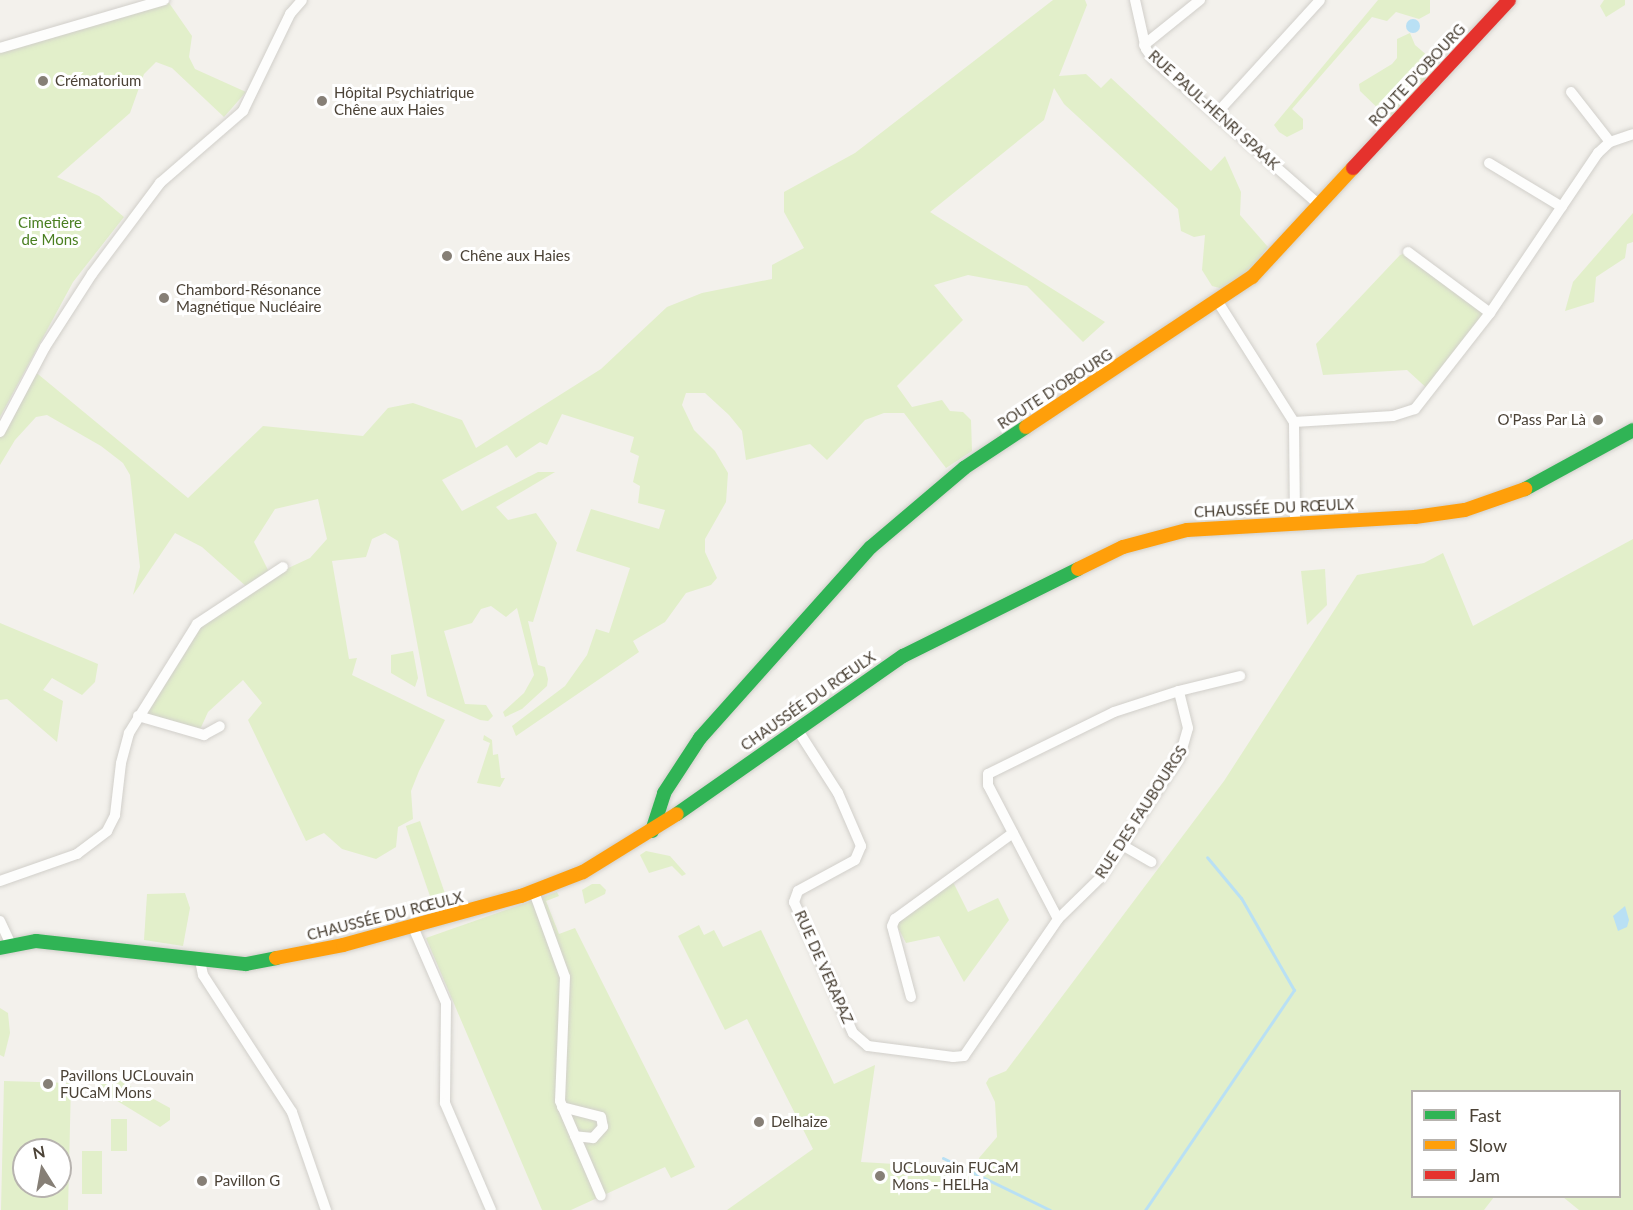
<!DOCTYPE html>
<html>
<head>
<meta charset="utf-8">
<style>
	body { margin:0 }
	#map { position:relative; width:1633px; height:1210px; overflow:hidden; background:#f3f1ec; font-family:Lato,sans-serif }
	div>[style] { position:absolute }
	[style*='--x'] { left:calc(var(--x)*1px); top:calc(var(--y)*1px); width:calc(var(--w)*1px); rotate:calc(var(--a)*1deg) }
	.green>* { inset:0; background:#e2efca; transform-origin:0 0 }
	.water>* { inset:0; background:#b9e0f4 }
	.round { border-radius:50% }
	.stream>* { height:3px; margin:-1.5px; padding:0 1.5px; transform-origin:1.5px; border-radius:1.5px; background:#b9e0f4 }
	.roads { filter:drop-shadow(0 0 2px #d1cfca) drop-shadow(0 0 2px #d1cfca) }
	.street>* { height:10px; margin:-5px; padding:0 5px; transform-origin:5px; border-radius:5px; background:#fdfdfc }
	.fast>* { height:14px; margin:-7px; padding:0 7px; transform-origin:7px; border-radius:7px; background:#30b455 }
	.slow>* { height:14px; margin:-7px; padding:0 7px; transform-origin:7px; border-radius:7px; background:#ff9f0a }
	.jam>* { height:14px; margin:-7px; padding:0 7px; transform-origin:7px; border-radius:7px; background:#e5322d }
	.dots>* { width:16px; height:16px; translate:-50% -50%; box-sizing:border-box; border:3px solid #fff; border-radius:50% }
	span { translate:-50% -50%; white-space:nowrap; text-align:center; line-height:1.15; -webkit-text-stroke:6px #fff; paint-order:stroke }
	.street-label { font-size:15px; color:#4b4236 }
	.poi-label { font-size:15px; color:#4b4236 }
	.left { translate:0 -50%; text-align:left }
	.right { translate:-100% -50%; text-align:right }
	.park-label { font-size:15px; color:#4a7f21 }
	.legend { position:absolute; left:1411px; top:1090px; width:210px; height:108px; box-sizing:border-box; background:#fff; border:2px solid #b7b3af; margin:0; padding:8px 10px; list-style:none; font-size:18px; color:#4b4236 }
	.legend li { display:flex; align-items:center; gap:12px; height:30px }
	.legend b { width:30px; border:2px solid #b7b3af }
	.north { position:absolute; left:12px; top:1138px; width:60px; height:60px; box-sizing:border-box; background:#fff; border:2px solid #b7b3af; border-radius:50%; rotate:349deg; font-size:16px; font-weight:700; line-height:24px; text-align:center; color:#4b4236 }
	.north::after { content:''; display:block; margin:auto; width:21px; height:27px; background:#867f76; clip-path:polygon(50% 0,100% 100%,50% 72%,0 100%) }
</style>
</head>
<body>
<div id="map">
	<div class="green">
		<div style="clip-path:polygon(167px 0,192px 36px,189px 57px,195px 69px,246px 92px,224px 117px,172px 68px,156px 62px,144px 74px,130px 113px,57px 177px,99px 196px,124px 217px,73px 282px,0 417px,0 48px)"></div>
		<div style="clip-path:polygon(evenodd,1053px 0,1085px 0,1087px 5px,1059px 76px,1086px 74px,1101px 88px,1111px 78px,1211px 171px,1225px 156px,1241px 192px,1240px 215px,1268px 247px,1248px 273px,1223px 289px,1212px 286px,1202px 270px,1205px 235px,1194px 237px,1181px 231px,1178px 209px,1064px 104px,1054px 88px,1044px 120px,930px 212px,1105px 322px,1083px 342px,1027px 286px,968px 275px,934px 285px,963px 320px,897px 386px,912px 407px,942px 400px,950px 411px,963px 412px,971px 420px,972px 451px,946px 468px,904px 413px,884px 413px,865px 420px,827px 460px,810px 444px,746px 460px,742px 431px,729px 415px,705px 393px,686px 393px,682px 405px,694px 430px,715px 451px,728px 473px,726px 502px,705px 539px,705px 552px,717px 578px,711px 585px,686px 593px,665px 622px,633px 641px,639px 652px,516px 736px,512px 726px,565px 686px,587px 655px,596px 629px,609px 633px,630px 568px,576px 551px,591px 509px,659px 529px,665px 510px,638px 503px,640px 486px,633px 482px,639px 456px,630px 452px,634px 437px,562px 414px,547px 445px,540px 442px,516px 458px,507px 445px,442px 480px,462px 511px,538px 472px,555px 472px,496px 507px,508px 520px,536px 513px,557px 543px,533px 622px,528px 621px,538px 665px,545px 667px,548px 679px,547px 686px,522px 709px,505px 717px,503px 712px,524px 693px,534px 675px,517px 608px,506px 617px,491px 606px,481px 609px,472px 623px,444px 631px,465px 704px,486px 705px,493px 716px,488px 721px,480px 720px,427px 696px,398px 541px,385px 533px,372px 539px,366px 557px,332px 561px,349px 659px,357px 658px,352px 675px,445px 720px,419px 771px,411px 791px,413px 819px,398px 827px,396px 847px,376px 859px,342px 849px,324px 833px,306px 841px,248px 720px,262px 703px,243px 680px,208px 712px,198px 734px,138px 716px,197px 624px,248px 588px,202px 547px,175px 533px,133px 595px,140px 567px,130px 475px,123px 463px,101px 446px,47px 415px,36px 417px,15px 440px,0 465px,0 432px,33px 370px,188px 498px,263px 426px,363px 436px,388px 408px,413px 403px,462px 420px,476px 448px,601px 369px,667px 307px,702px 293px,772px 279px,772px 265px,804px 248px,784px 212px,784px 192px,855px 153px,1053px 0,318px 499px,327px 539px,310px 558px,271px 576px,254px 542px,275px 509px,318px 499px)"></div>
		<div style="clip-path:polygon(1378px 0,1430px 0,1430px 13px,1419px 19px,1396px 12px,1387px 21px,1372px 17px,1292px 109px,1303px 119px,1303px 129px,1287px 137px,1279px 132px,1274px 125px)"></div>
		<div style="clip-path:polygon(1604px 0,1625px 0,1625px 5px,1606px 17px,1600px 6px)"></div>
		<div style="clip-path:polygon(1410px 33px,1415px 45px,1435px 62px,1436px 69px,1395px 116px,1387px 117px,1360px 91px,1359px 84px,1392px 64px,1397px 58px,1397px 39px)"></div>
		<div style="clip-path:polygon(1633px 213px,1633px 242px,1627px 244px,1625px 258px,1596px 277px,1594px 302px,1565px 311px,1573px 282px)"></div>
		<div style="clip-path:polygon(1408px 252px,1490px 313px,1431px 392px,1407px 370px,1323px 375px,1316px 344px,1400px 255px)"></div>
		<div style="clip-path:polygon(1633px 539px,1633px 1210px,1579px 1210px,1563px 1197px,1620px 1196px,1620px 1092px,1412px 1092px,1412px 1196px,1494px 1197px,1484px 1210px,727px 1210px,813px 1149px,747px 1019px,725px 1030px,678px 936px,699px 925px,704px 935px,714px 930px,723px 947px,761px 930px,834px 1084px,875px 1065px,861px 1162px,979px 1169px,979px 1158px,997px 1137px,995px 1102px,986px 1083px,989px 1078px,1006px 1071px,1224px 781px,1357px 575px,1424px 563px,1443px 553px,1473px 626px)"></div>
		<div style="clip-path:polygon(1325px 569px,1327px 605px,1307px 625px,1301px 571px)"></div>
		<div style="clip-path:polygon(0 623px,98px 664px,95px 682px,82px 695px,52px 678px,43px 690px,63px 701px,57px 742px,7px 699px,0 700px)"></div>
		<div style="clip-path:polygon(413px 651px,418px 678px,415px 687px,391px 673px,391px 655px)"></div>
		<div style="clip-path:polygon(484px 735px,492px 740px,493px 755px,498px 754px,501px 778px,505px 778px,500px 787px,477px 783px,490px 743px,483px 740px)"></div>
		<div style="left:420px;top:821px;width:90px;height:15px;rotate:71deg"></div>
		<div style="clip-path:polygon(646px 851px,670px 856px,686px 874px,682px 876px,672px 866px,649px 873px,640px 855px)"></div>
		<div style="clip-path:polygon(952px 880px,968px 912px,998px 898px,1009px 920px,964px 982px,939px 936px,906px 943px,896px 924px)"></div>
		<div style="clip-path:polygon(592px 884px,600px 884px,606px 890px,605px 894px,585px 904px,582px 890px)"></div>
		<div style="clip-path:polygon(557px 892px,559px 896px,546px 901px,559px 934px,575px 928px,695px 1167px,671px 1178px,665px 1167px,571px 1210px,542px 1210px,426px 938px)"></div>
		<div style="clip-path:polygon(185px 893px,190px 908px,183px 946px,144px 940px,147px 894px)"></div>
		<div style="clip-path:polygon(0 1008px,8px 1013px,10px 1033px,4px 1057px,0 1055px)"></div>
		<div style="clip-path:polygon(108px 1074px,170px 1108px,170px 1120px,160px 1127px,96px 1088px,100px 1076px)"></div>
		<div style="clip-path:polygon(evenodd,4px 1081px,71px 1083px,68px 1210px,1px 1210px,4px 1081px,24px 1150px,60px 1150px,60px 1186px,24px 1186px,24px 1150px)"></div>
		<div style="left:111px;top:1119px;width:16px;height:32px"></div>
		<div style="left:82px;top:1151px;width:20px;height:43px"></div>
	</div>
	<div class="water">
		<div class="round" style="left:1406px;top:19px;width:14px;height:14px"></div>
		<div style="clip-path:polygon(1625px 906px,1629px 920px,1627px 927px,1618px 931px,1613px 916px)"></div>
	</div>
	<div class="stream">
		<div style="--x:943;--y:1158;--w:119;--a:25.9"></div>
		<div style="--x:1145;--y:1210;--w:266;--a:-55.9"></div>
		<div style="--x:1294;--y:990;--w:106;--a:-119.9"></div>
		<div style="--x:1241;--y:898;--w:53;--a:-129.7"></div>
	</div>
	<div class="roads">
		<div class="street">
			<div style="--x:1135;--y:0;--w:50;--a:77.3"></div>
			<div style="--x:1146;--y:49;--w:12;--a:55"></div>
			<div style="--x:1153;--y:59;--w:221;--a:41.3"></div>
			<div style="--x:1144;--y:45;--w:72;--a:-38.8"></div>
			<div style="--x:0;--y:48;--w:171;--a:-16.3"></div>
			<div style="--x:1571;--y:92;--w:63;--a:52"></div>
			<div style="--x:1216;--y:114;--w:154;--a:-47.6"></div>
			<div style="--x:1489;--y:163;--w:85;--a:31.1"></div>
			<div style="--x:1408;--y:252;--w:102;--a:36.6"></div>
			<div style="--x:1218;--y:302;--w:142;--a:57.7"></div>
			<div style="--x:1294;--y:422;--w:101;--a:89.4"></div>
			<div style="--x:1294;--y:422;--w:99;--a:-3.5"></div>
			<div style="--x:1393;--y:416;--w:23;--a:-18"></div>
			<div style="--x:1415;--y:409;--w:122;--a:-52"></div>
			<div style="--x:1490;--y:313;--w:193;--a:-56"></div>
			<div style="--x:1598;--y:153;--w:16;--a:-43"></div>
			<div style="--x:1610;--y:142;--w:24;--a:-19"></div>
			<div style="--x:0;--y:432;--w:96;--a:-62.1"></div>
			<div style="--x:45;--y:347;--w:87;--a:-57.2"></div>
			<div style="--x:92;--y:274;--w:114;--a:-53.2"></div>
			<div style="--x:160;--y:183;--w:110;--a:-40.9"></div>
			<div style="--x:243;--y:111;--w:108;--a:-64.1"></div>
			<div style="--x:290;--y:14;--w:18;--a:-49"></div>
			<div style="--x:138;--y:716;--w:69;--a:16.1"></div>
			<div style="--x:204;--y:735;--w:18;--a:-29"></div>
			<div style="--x:797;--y:729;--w:76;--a:57.4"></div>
			<div style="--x:838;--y:793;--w:58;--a:66.5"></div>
			<div style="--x:861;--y:846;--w:15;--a:113"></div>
			<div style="--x:855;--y:860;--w:65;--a:151.5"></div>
			<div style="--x:798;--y:891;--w:12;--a:110"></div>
			<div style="--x:794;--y:902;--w:144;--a:65.8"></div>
			<div style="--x:853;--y:1033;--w:20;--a:41"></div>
			<div style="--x:868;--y:1046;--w:86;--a:7.4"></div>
			<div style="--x:953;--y:1057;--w:11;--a:-5"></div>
			<div style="--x:964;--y:1056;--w:166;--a:-55.5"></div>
			<div style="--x:1058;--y:919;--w:59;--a:-44.3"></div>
			<div style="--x:1100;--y:878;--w:146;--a:-56.7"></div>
			<div style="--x:1180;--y:756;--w:29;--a:-74"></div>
			<div style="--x:1188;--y:728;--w:38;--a:-104"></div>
			<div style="--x:1179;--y:691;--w:63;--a:-13.8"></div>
			<div style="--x:1122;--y:845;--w:34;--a:30"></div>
			<div style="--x:0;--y:881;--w:82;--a:-19.3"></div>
			<div style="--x:77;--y:854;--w:38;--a:-37"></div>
			<div style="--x:107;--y:831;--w:18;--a:-63"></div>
			<div style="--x:115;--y:815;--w:52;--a:-83.4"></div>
			<div style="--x:121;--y:763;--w:31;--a:-75"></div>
			<div style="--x:129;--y:733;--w:128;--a:-58"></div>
			<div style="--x:197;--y:624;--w:103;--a:-33.5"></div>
			<div style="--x:534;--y:892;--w:90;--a:70"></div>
			<div style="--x:565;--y:977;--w:124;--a:92.3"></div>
			<div style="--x:560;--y:1101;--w:103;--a:66.7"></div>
			<div style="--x:1058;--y:919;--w:151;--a:-117.6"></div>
			<div style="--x:988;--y:785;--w:11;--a:-90"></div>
			<div style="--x:988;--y:774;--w:140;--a:-26.2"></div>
			<div style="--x:1114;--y:712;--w:68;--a:-17.9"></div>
			<div style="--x:0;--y:921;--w:26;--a:65"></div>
			<div style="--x:413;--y:927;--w:83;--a:66.5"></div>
			<div style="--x:446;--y:1003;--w:100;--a:90.6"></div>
			<div style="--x:445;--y:1103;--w:116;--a:66.7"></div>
			<div style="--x:200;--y:960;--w:15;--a:79"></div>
			<div style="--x:203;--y:975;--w:163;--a:57"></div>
			<div style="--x:292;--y:1112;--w:104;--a:70.9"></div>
			<div style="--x:911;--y:997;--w:73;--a:-105"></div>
			<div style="--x:892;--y:926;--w:8;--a:-67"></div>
			<div style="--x:895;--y:919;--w:146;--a:-36.1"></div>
			<div style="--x:562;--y:1107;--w:40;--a:14.4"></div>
			<div style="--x:601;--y:1117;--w:10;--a:79"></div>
			<div style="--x:603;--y:1127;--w:15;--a:132"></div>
			<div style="--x:593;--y:1138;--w:18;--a:-174"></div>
		</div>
		<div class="fast">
			<div style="--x:1525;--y:489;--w:123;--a:-28.6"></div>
			<div style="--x:677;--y:814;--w:276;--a:-35"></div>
			<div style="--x:903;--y:656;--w:195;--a:-26.4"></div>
			<div style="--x:652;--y:831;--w:40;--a:-72"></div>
			<div style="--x:664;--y:793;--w:66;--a:-56.8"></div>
			<div style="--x:700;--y:738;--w:256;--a:-48.2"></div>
			<div style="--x:871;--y:547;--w:122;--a:-40.3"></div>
			<div style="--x:964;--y:468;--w:74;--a:-33.5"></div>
			<div style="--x:0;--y:948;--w:37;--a:-11"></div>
			<div style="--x:36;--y:941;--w:211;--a:6.3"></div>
			<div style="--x:246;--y:964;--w:31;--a:-11"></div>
		</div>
		<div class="slow">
			<div style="--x:1026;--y:427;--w:271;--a:-33.6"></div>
			<div style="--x:1252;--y:277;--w:149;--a:-47.2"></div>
			<div style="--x:1078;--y:569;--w:50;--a:-26.1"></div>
			<div style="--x:1123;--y:547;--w:66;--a:-14.9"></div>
			<div style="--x:1187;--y:530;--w:228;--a:-3.3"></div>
			<div style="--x:1415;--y:517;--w:50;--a:-8"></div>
			<div style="--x:1465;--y:510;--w:64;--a:-19.3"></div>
			<div style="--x:276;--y:958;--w:68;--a:-11"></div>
			<div style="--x:343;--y:945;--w:185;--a:-15.4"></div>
			<div style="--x:521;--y:896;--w:66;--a:-21.2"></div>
			<div style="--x:583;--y:872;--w:110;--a:-31.7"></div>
		</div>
		<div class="jam">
			<div style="--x:1353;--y:168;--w:229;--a:-47.1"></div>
		</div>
	</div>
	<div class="dots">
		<div style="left:43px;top:81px;background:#867f76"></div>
		<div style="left:322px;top:101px;background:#867f76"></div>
		<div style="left:447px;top:256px;background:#867f76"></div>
		<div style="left:164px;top:298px;background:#867f76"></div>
		<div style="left:1598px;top:420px;background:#867f76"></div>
		<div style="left:48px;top:1084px;background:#867f76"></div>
		<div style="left:759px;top:1122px;background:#867f76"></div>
		<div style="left:880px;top:1176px;background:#867f76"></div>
		<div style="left:202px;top:1181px;background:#867f76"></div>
	</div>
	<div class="street-label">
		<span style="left:1417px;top:75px;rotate:-47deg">ROUTE D'OBOURG</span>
		<span style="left:1214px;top:110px;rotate:42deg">RUE PAUL-HENRI SPAAK</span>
		<span style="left:1055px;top:389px;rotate:-33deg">ROUTE D'OBOURG</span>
		<span style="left:1274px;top:508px;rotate:-3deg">CHAUSSÉE DU RŒULX</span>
		<span style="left:808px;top:701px;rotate:-35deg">CHAUSSÉE DU RŒULX</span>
		<span style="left:1141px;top:812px;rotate:-57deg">RUE DES FAUBOURGS</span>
		<span style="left:385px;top:916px;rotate:-14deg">CHAUSSÉE DU RŒULX</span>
		<span style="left:824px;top:967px;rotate:66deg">RUE DE VERAPAZ</span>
	</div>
	<div class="poi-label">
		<span class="left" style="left:55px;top:81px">Crématorium</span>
		<span class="left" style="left:334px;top:101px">Hôpital Psychiatrique<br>Chêne aux Haies</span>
		<span class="left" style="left:460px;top:256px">Chêne aux Haies</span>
		<span class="left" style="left:176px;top:298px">Chambord-Résonance<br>Magnétique Nucléaire</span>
		<span class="right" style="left:1586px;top:420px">O'Pass Par Là</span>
		<span class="left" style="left:60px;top:1084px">Pavillons UCLouvain<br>FUCaM Mons</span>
		<span class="left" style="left:771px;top:1122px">Delhaize</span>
		<span class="left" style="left:892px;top:1176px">UCLouvain FUCaM<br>Mons - HELHa</span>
		<span class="left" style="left:214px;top:1181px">Pavillon G</span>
	</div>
	<div class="park-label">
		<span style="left:50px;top:231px">Cimetière<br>de Mons</span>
	</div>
	<ul class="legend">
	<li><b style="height:8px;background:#30b455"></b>Fast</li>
	<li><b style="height:8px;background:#ff9f0a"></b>Slow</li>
	<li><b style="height:8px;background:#e5322d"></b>Jam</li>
	</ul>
	<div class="north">N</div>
</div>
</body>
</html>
